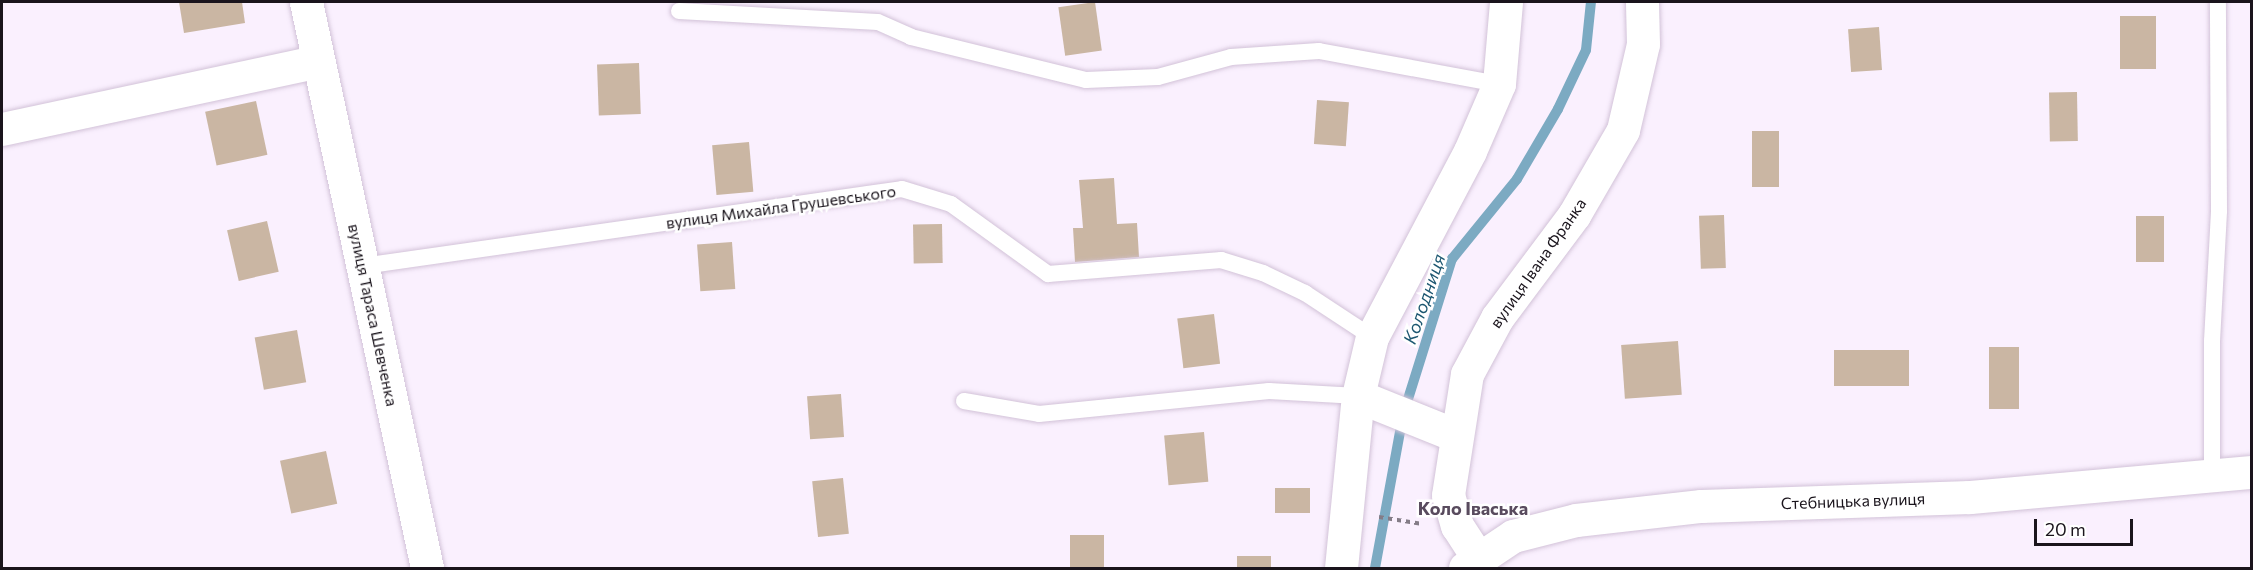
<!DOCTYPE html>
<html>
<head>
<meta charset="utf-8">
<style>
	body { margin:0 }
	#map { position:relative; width:2253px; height:570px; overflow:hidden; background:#faf0fe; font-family:Commissioner,sans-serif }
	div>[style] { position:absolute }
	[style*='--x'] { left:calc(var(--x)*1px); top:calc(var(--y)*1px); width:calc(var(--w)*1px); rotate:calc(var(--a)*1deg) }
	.stream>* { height:10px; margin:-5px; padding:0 5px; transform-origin:5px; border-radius:5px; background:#7caac2 }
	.building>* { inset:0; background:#cab6a3; transform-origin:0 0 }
	.path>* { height:4px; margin-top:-2px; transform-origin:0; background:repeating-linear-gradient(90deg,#847c87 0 4.5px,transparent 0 9px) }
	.roads { filter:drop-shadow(0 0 2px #d2c2d8) drop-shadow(0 0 2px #d2c2d8) }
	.service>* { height:16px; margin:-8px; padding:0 8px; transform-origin:8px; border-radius:8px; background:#fff }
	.minor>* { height:33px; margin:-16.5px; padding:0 16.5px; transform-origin:16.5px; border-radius:16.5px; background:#fff }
	.tertiary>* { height:33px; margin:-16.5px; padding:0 16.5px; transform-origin:16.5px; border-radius:16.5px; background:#fff }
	span { translate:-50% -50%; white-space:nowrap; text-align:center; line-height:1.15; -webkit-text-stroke:5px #fff; paint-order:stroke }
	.street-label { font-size:16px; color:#1a141c }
	.water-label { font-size:18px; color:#1d5771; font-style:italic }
	.neighbourhood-label { font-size:18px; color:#594b5e; font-weight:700 }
	.frame { position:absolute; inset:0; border:3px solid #1a141c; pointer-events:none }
	.scale { position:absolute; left:2034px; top:519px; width:99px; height:27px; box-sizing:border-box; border:3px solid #1a141c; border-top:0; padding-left:8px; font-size:18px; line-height:21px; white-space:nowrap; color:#1a141c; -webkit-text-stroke:4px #fff; paint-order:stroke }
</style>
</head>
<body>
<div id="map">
	<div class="stream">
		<div style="--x:1375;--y:568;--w:156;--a:-79.6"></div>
		<div style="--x:1403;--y:415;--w:164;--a:-72.6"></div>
		<div style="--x:1452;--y:259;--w:103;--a:-50.9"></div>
		<div style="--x:1517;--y:179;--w:81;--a:-59.6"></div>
		<div style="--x:1558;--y:109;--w:65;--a:-64.6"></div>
		<div style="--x:1586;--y:50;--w:48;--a:-84.1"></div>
	</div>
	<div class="building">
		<div style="clip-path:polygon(179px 2px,242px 2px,245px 23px,184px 33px)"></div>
		<div style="left:1095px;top:2px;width:49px;height:37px;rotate:82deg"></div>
		<div style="left:2120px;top:16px;width:36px;height:53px"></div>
		<div style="left:1879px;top:27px;width:43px;height:31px;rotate:86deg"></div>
		<div style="left:639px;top:63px;width:51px;height:42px;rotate:88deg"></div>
		<div style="left:2077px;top:92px;width:49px;height:28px;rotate:89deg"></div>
		<div style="left:1317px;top:100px;width:32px;height:44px;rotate:4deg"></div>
		<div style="left:256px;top:101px;width:55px;height:52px;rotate:78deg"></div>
		<div style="left:1752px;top:131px;width:27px;height:56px"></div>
		<div style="left:749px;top:142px;width:50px;height:37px;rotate:85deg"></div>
		<div style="clip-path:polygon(1114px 178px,1117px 224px,1137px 223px,1139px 257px,1075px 262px,1073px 228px,1083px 228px,1079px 180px)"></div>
		<div style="left:1724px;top:215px;width:53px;height:25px;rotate:88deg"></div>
		<div style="left:2136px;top:216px;width:28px;height:46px"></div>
		<div style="left:267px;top:221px;width:52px;height:41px;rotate:77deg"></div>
		<div style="left:942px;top:224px;width:39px;height:29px;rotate:89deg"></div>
		<div style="left:732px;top:242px;width:47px;height:35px;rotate:86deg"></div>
		<div style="left:1214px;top:314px;width:50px;height:37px;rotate:83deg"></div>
		<div style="left:297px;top:330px;width:53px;height:43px;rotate:80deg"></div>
		<div style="left:1678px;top:341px;width:54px;height:57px;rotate:86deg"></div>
		<div style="left:1989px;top:347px;width:30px;height:62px"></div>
		<div style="left:1909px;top:350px;width:36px;height:75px;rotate:90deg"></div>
		<div style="left:841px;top:394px;width:43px;height:34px;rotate:86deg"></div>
		<div style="left:1204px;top:432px;width:50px;height:40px;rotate:85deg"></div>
		<div style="left:326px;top:451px;width:54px;height:47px;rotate:78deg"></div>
		<div style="left:843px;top:478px;width:56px;height:31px;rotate:84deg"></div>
		<div style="left:1275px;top:488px;width:35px;height:25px"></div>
		<div style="left:1104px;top:535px;width:33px;height:34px;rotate:90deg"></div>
		<div style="left:1271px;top:556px;width:12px;height:34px;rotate:90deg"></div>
	</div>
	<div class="path">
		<div style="--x:1379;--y:517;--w:44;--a:9.2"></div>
	</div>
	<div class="roads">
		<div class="service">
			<div style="--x:679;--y:11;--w:199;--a:3.2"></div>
			<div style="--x:878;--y:22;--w:36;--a:24"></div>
			<div style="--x:911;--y:37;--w:180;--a:13.8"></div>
			<div style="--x:1086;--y:80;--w:72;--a:-2.4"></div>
			<div style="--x:1158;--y:77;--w:76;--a:-15.3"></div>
			<div style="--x:1231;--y:57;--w:88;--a:-3.9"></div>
			<div style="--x:1319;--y:51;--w:183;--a:10.4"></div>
			<div style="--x:363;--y:266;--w:544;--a:-8.13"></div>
			<div style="--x:902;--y:189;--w:51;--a:17"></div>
			<div style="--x:951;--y:204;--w:120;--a:35.8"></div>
			<div style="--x:1048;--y:274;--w:174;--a:-4.6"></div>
			<div style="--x:1221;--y:260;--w:44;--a:17.2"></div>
			<div style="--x:1263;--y:273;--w:47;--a:25.5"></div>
			<div style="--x:1305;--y:293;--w:80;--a:33.3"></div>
			<div style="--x:964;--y:401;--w:76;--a:9.8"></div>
			<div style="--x:1039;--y:414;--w:231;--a:-5.7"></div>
			<div style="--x:1269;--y:391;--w:89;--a:3.2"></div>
			<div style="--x:2212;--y:476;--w:135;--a:-90"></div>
			<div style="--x:2212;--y:341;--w:130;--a:-86.9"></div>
			<div style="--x:2219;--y:211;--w:209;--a:-90.3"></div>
		</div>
		<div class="minor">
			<div style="--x:306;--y:2;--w:579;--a:77.93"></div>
			<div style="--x:2;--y:129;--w:323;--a:-12.1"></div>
			<div style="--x:1358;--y:396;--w:105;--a:21.9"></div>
			<div style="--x:1478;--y:558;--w:38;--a:-123"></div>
			<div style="--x:1457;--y:526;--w:32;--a:-106"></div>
			<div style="--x:1448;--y:495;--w:122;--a:-81.1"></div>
			<div style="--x:1467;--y:374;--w:64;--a:-61.8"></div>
			<div style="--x:1497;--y:318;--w:129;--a:-53.2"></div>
			<div style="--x:1574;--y:215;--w:98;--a:-60"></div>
			<div style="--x:1623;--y:130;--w:88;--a:-76.9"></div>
			<div style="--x:1643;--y:44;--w:42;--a:-91.4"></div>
			<div style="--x:1341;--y:568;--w:173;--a:-84.4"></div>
			<div style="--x:1358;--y:396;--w:61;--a:-76.7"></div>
			<div style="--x:1372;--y:337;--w:210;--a:-62.2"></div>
			<div style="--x:1470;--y:151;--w:73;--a:-66.6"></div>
			<div style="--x:1499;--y:84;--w:82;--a:-85.1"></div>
		</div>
		<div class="tertiary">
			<div style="--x:1465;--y:568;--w:58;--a:-33.7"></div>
			<div style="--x:1513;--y:536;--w:65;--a:-14.3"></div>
			<div style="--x:1576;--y:520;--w:126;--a:-6.4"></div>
			<div style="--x:1701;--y:506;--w:269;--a:-1.9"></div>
			<div style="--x:1970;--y:497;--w:283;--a:-5.1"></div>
		</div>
	</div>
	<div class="street-label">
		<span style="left:781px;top:207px;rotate:-8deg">вулиця Михайла Грушевського</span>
		<span style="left:1538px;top:263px;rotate:-55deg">вулиця Івана Франка</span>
		<span style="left:373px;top:315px;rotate:78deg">вулиця Тараса Шевченка</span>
		<span style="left:1853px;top:501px;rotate:-2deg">Стебницька вулиця</span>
	</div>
	<div class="water-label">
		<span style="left:1424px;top:299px;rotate:-71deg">Колодниця</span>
	</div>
	<div class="neighbourhood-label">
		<span style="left:1473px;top:508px">Коло Іваська</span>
	</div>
	<div class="frame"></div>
	<div class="scale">20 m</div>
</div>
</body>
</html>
